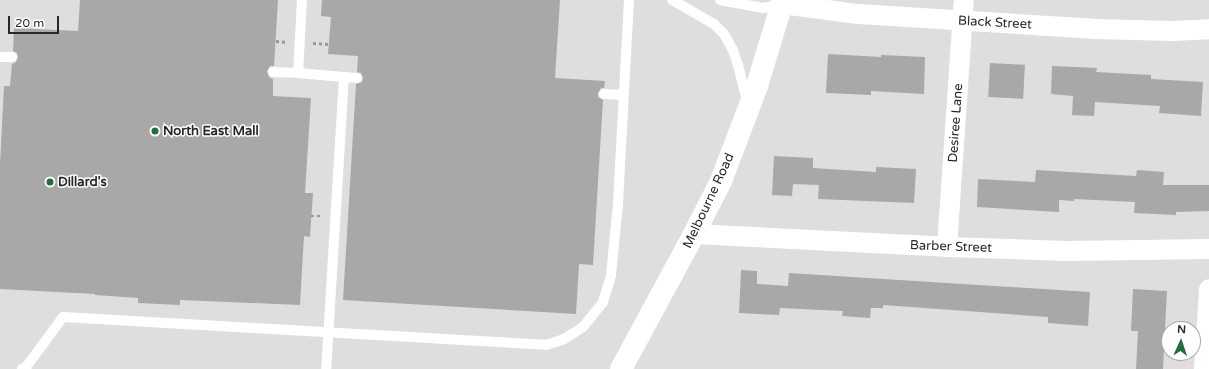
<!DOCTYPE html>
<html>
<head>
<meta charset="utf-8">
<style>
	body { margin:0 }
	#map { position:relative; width:1209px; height:369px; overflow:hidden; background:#e0dde0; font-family:"Varela Round",sans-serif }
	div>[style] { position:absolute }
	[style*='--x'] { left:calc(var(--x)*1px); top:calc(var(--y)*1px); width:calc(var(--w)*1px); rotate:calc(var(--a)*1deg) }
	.building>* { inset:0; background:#aaa7a9; transform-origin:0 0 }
	.path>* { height:2.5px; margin-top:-1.25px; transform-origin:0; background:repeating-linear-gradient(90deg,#999799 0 3px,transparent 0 6px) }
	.lane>* { height:10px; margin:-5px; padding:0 5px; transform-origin:5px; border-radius:5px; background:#fff }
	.street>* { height:20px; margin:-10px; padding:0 10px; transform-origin:10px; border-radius:10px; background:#fff }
	.secondary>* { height:22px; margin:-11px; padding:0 11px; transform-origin:11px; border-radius:11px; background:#fff }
	.dots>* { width:11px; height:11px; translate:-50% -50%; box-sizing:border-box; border:2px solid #fff; border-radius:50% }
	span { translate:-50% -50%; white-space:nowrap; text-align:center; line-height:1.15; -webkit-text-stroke:3px #fff; paint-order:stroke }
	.street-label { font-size:13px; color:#292829 }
	.poi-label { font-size:13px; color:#292829; font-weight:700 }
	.left { translate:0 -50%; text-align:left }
	.north { position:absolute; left:1161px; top:321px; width:40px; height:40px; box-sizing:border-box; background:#fff; border:1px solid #a9a9a9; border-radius:50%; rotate:3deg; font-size:11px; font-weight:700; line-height:16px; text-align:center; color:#292829 }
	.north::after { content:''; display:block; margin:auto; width:14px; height:18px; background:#1e6e3e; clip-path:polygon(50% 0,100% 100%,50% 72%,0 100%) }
	.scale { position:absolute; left:8px; top:16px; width:51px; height:18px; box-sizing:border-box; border:2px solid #292829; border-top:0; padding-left:5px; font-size:12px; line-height:14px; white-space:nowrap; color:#292829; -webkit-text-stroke:3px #fff; paint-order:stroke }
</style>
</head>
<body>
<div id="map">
	<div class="building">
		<div style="clip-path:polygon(80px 0,278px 0,274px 66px,270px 66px,267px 71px,269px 77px,273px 79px,273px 96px,311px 98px,305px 193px,313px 193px,310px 237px,304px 236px,300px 305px,180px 300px,180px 305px,138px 303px,138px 298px,95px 295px,95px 294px,0 289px,0 164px,4px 86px,10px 86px,12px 64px,16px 62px,18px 57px,17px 53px,13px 51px,14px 28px,78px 31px)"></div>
		<div style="clip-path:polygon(322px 0,560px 0,555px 78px,605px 81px,604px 88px,601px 88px,598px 93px,598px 97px,603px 100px,593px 265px,579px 264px,576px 314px,343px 300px,356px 84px,362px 82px,363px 78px,361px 73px,357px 72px,358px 56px,328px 54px,331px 17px,321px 16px)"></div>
		<div style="clip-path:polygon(828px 54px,881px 57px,881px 55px,925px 57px,924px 94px,871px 91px,871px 95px,826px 93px)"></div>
		<div style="left:990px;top:63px;width:35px;height:34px;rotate:3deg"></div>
		<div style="clip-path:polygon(1052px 66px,1097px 68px,1096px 72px,1151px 75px,1151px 79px,1203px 82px,1201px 116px,1159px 113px,1160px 106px,1095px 102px,1094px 116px,1072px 115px,1073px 96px,1051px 94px)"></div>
		<div style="clip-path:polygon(774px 156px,813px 158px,813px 168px,876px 172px,876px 167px,916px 169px,914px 203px,818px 199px,819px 185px,793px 184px,792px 196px,772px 195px)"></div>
		<div style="clip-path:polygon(1036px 170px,1136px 176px,1137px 170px,1164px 172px,1163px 185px,1209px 185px,1209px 211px,1176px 212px,1176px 215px,1134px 213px,1135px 202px,1074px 199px,1074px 201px,1059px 200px,1059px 212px,977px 207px,978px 179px,1035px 182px)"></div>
		<div style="clip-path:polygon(741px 270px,757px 271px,757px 284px,788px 286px,789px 273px,1090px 292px,1088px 326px,1048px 323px,1048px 317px,883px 305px,883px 308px,871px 308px,870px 318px,842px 316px,843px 311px,780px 308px,779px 315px,739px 313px)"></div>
		<div style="clip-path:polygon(1133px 289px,1167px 291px,1163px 369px,1136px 369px,1138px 331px,1131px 331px)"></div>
	</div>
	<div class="path">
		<div style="--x:276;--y:41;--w:12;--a:5"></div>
		<div style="--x:313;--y:43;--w:16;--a:4"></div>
		<div style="--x:311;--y:216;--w:12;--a:0"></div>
	</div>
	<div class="lane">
		<div style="--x:302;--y:0;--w:73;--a:93.1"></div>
		<div style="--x:298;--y:73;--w:46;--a:5"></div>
		<div style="--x:344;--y:77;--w:293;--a:93.5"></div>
		<div style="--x:672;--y:0;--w:48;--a:29.7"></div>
		<div style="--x:714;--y:24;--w:14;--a:45"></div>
		<div style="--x:724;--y:34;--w:18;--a:61"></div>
		<div style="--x:733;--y:50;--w:16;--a:72"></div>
		<div style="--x:738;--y:65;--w:37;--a:76"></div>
		<div style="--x:720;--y:0;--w:44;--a:10.5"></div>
		<div style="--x:763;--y:8;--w:19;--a:-12"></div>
		<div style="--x:0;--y:57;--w:12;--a:0"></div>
		<div style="--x:273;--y:72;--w:25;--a:2"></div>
		<div style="--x:344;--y:77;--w:13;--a:4"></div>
		<div style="--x:604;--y:94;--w:19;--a:3"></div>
		<div style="--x:22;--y:369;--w:6;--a:-31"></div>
		<div style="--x:27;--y:366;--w:61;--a:-53.7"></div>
		<div style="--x:63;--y:317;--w:484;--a:3.3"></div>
		<div style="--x:546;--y:345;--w:19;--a:-18"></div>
		<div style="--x:564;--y:339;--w:22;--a:-32"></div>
		<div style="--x:583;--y:327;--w:32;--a:-51"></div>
		<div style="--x:603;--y:302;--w:28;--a:-73"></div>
		<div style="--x:611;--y:275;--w:72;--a:-84.4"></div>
		<div style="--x:618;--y:203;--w:203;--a:-86.9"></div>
	</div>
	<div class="street">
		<div style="--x:782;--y:4;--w:77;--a:7.5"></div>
		<div style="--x:858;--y:14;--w:236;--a:3.6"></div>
		<div style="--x:1094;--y:29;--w:79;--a:1.5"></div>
		<div style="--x:1173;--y:31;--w:36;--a:-3"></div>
		<div style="--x:694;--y:234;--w:253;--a:2.9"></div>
		<div style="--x:947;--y:247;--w:119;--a:1.9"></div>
		<div style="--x:1066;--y:251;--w:143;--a:-0.8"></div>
		<div style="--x:947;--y:247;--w:248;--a:-86.1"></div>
		<div style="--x:1204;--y:369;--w:80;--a:-86.4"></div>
	</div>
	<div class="secondary">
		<div style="--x:621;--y:369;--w:153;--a:-61.6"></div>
		<div style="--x:694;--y:234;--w:59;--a:-63"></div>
		<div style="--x:721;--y:181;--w:102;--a:-69.2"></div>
		<div style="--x:757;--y:86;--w:90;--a:-73.2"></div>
	</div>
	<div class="dots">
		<div style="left:155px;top:131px;background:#1e6e3e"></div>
		<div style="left:50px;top:182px;background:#1e6e3e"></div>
	</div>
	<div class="street-label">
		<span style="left:995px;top:23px;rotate:3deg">Black Street</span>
		<span style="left:956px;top:123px;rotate:-86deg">Desiree Lane</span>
		<span style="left:709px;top:201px;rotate:-65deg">Melbourne Road</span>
		<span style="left:951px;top:247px;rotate:2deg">Barber Street</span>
	</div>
	<div class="poi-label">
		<span class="left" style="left:163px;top:131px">North East Mall</span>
		<span class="left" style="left:58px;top:182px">Dillard's</span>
	</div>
	<div class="north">N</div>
	<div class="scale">20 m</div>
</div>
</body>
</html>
